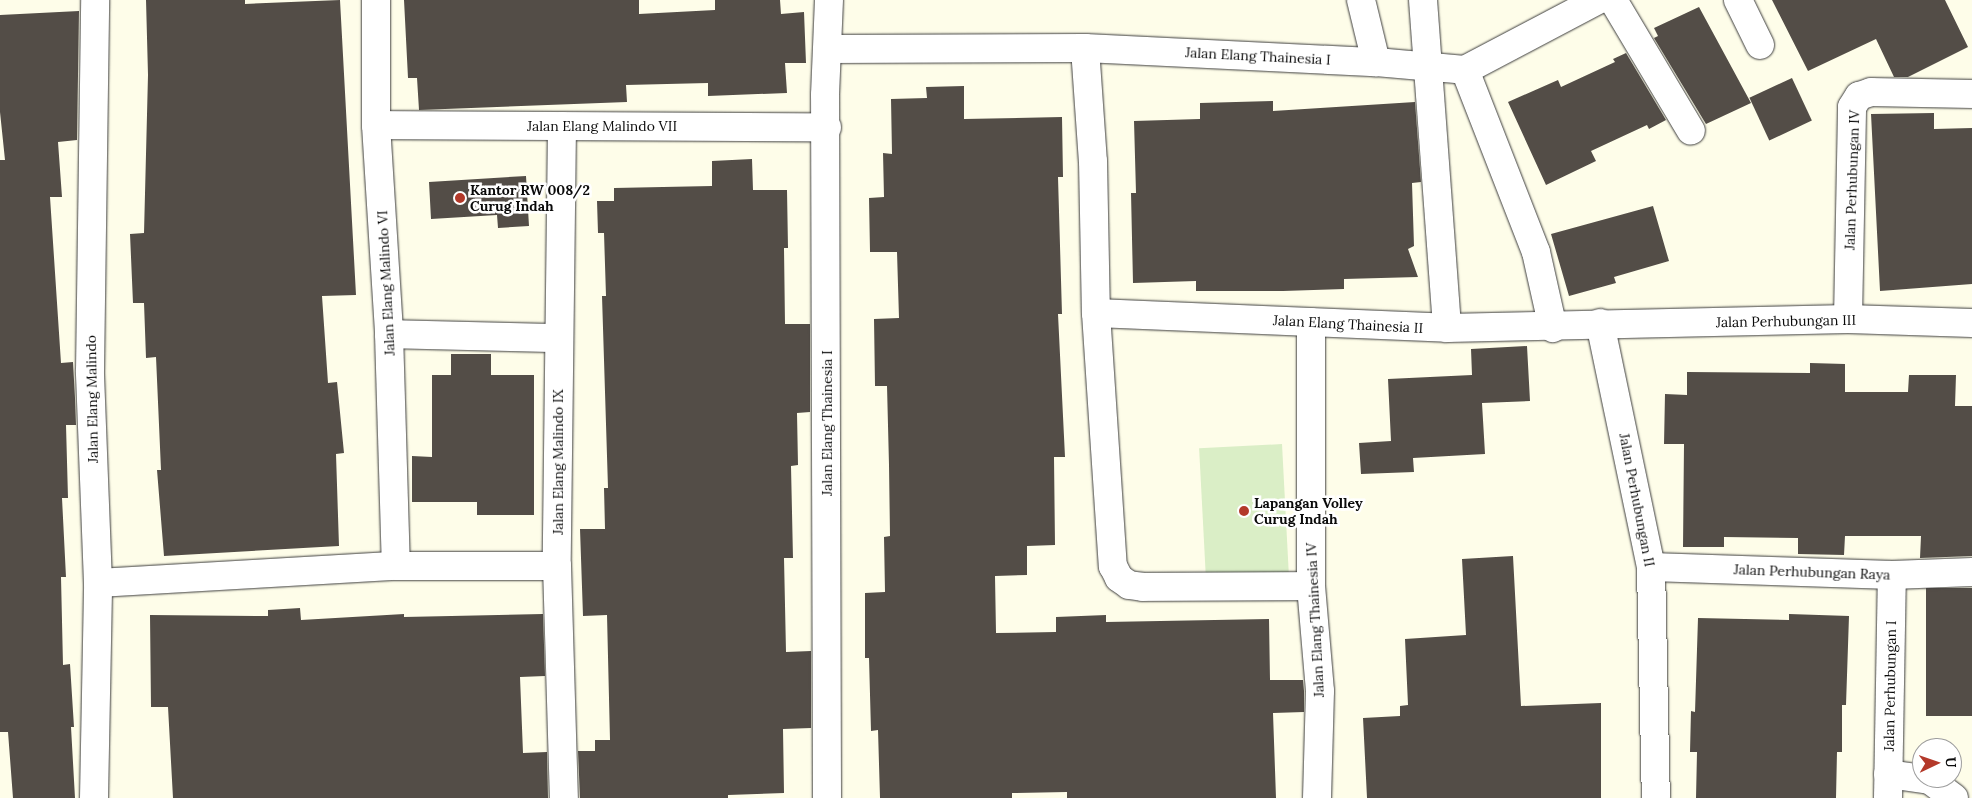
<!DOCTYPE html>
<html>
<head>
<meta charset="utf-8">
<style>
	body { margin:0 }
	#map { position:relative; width:1972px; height:798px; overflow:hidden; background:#fefde9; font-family:Lora,serif }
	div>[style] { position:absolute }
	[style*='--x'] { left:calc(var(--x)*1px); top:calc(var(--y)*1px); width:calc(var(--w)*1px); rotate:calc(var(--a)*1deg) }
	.pitch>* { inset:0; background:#daeec6; transform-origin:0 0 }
	.building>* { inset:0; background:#534d47; transform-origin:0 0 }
	.roads { filter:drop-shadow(0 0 1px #3d3d3d) drop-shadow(0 0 1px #3d3d3d) }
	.minor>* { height:28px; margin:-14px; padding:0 14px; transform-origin:14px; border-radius:14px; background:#fff }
	.dots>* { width:14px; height:14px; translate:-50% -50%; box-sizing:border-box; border:2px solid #fff; border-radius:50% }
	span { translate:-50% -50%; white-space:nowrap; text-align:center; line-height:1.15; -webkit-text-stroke:5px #fff; paint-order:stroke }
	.street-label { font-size:14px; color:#0a0a0a }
	.poi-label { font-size:14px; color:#0a0a0a; font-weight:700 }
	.left { translate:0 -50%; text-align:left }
	.north { position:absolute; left:1912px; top:738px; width:50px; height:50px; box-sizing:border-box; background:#fff; border:1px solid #9d9d9d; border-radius:50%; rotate:87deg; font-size:14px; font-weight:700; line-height:20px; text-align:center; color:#0a0a0a }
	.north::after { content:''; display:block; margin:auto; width:18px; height:22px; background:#b3392a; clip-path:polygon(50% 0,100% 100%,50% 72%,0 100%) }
</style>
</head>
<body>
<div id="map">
	<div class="pitch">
		<div style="left:1282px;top:444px;width:131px;height:83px;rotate:87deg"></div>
	</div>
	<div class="building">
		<div style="clip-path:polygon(146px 0,245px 0,245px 4px,340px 0,356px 295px,322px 296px,328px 383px,337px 382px,344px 453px,336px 454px,339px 546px,164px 556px,157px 470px,161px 470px,156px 357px,146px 358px,144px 303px,133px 303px,130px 234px,144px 233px,148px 75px)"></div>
		<div style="clip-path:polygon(404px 0,639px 0,639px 14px,715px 10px,715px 0,780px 0,781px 14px,804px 12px,806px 63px,785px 63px,787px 93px,708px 96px,708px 83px,626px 85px,627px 102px,419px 110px,417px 78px,408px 78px)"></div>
		<div style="clip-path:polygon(1772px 0,1945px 0,1968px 47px,1908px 77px,1894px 77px,1876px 39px,1808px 71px)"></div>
		<div style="clip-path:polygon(1699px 7px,1751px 103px,1706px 124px,1654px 38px,1658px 36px,1654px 28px)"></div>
		<div style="clip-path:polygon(79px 11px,77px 140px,58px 142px,62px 197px,50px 197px,61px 363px,73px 362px,75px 398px,76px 425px,66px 425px,68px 498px,62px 498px,66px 577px,61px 577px,63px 665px,70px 664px,74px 727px,71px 727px,75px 798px,13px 798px,8px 732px,0 732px,0 160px,5px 160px,0 112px,0 15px)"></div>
		<div style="clip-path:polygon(1626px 53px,1666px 120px,1649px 129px,1647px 125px,1591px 151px,1596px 161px,1546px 185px,1508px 102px,1558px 80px,1561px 87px,1615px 62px,1613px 59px)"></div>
		<div style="left:1792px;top:78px;width:47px;height:47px;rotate:65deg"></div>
		<div style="clip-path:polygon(964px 86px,964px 119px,1062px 117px,1063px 177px,1058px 177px,1062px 314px,1058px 314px,1065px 457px,1054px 457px,1055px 545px,1027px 546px,1027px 575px,995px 576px,996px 633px,1056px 632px,1056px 617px,1106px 615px,1106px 622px,1269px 619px,1270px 680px,1303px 680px,1304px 691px,1304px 712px,1273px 713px,1276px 798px,1067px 798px,1067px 792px,1012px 793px,1012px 798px,880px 798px,878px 730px,871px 731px,869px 658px,865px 658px,865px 593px,885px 592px,884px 537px,890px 536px,889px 465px,887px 386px,875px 386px,874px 319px,899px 318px,897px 252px,870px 252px,869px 198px,884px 197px,883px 153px,892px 154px,891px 99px,927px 98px,926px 87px)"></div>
		<div style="clip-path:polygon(1273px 101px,1273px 111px,1415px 102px,1421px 182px,1412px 183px,1414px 246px,1408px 249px,1418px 277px,1344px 279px,1344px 289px,1283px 291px,1196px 291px,1196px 281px,1133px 283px,1131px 193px,1136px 193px,1134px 121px,1200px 119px,1200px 103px)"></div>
		<div style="clip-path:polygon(1934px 113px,1934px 129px,1972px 128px,1972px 284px,1880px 291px,1871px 114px)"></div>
		<div style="clip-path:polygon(752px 159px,753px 190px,787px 190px,788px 248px,784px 248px,785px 324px,810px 324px,810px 412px,797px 413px,798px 465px,791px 466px,793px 558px,784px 558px,786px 652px,811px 651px,811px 728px,783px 729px,784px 793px,728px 795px,728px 798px,580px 798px,578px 751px,595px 751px,595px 740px,610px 740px,607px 615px,583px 616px,580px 529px,605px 529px,604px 488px,608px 488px,602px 296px,606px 296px,604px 233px,598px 233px,597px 201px,614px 201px,614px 188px,712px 186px,712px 161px)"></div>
		<div style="clip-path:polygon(526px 176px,529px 226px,498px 228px,497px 215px,431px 219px,429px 182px)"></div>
		<div style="clip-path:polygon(1653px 206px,1669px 261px,1614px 277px,1616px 283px,1569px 296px,1551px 234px)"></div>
		<div style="clip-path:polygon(1527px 346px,1530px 401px,1482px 403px,1485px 454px,1413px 458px,1414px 472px,1361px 474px,1359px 443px,1391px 441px,1388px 379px,1472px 375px,1471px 349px)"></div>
		<div style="clip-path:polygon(451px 354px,491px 354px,491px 375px,534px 375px,534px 515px,477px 515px,477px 502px,412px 502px,412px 456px,432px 457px,432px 375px,451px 375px)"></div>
		<div style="clip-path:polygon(1810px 363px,1845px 364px,1845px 392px,1908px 392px,1909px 375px,1956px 375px,1955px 406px,1972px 406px,1972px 556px,1920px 558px,1921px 536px,1845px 536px,1844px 555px,1798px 554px,1798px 538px,1724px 537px,1724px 547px,1683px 547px,1684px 444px,1664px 444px,1665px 394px,1687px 395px,1687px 372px,1810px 373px)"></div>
		<div style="clip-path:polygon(1513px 556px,1521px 706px,1601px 703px,1601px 798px,1367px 798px,1363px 718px,1400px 716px,1400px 706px,1408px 705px,1405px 639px,1466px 635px,1462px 559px)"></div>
		<div style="left:1972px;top:588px;width:128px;height:46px;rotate:90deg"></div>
		<div style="clip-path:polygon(300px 608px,301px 620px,404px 614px,404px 617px,543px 614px,545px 676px,520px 677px,523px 753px,547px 752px,548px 798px,173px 798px,168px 707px,151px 707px,150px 615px,268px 616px,268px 610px)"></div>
		<div style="clip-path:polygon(1789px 614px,1849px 616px,1846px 705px,1842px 705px,1842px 752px,1837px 752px,1836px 798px,1696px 798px,1697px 752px,1690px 752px,1691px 711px,1695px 712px,1698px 618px,1789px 620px)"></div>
	</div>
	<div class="roads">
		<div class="minor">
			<div style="--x:376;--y:0;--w:125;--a:90"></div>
			<div style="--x:376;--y:125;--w:209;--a:86.4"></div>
			<div style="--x:389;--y:334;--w:232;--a:88.3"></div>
			<div style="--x:1361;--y:0;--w:64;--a:76.4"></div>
			<div style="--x:1423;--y:0;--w:329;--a:85.8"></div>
			<div style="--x:1613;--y:0;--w:152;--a:59.2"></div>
			<div style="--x:1738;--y:0;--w:50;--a:63.9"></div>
			<div style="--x:1085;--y:48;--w:113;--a:86"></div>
			<div style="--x:1093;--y:161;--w:152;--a:88.9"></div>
			<div style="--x:1096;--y:313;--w:254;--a:86.2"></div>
			<div style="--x:1113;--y:566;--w:13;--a:63"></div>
			<div style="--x:1119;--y:578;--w:12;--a:35"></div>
			<div style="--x:1129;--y:585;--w:14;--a:8"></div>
			<div style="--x:1143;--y:587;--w:168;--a:-0.3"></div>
			<div style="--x:828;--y:49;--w:257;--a:-0.2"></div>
			<div style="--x:1085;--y:48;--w:291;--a:2.8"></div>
			<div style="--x:1376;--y:62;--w:89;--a:5.1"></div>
			<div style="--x:1465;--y:70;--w:195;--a:68.7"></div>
			<div style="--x:1536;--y:252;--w:78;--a:77.4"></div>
			<div style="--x:1465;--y:70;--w:150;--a:-27.8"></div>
			<div style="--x:376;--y:125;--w:451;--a:0.3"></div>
			<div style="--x:562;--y:126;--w:440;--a:90.7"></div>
			<div style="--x:557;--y:566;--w:232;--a:88.3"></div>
			<div style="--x:1096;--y:313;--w:351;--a:2.4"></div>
			<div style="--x:1447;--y:328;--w:401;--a:-1.3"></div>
			<div style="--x:1848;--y:319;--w:124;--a:1.8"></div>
			<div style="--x:1848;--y:319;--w:212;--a:-88.9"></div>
			<div style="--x:1852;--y:107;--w:13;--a:-58"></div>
			<div style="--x:1859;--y:96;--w:13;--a:-18"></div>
			<div style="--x:1871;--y:92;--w:101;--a:1.1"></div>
			<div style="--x:1311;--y:322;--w:264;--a:90"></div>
			<div style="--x:1311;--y:586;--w:105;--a:85.1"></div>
			<div style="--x:1320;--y:691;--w:107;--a:91.6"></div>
			<div style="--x:1600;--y:323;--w:249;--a:78.2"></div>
			<div style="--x:1651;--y:567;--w:231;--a:88.8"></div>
			<div style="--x:389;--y:334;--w:169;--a:1.4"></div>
			<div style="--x:1651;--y:567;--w:241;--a:1.9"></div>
			<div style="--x:1892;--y:575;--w:80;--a:-2.1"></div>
			<div style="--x:98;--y:583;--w:298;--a:-3.3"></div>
			<div style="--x:396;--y:566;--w:161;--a:0"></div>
			<div style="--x:1888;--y:774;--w:42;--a:8.1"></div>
			<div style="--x:1930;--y:780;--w:30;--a:37"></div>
			<div style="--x:94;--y:798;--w:215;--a:-88.9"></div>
			<div style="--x:98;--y:583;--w:212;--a:-92.2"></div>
			<div style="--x:90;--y:371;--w:371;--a:-89.2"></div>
			<div style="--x:827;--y:798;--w:703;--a:-90.16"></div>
			<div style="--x:825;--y:95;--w:95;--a:-87.6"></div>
			<div style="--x:1888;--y:798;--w:223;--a:-89"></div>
		</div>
	</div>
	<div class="dots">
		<div style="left:460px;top:198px;background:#b3392a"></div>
		<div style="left:1244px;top:511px;background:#b3392a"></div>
	</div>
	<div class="street-label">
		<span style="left:1258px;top:56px;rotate:3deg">Jalan Elang Thainesia I</span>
		<span style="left:602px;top:126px">Jalan Elang Malindo VII</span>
		<span style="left:1852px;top:180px;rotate:-88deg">Jalan Perhubungan IV</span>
		<span style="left:386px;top:283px;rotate:-93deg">Jalan Elang Malindo VI</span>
		<span style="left:1786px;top:321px;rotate:-1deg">Jalan Perhubungan III</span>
		<span style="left:1348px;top:324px;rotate:3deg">Jalan Elang Thainesia II</span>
		<span style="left:92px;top:399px;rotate:-91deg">Jalan Elang Malindo</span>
		<span style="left:827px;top:423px;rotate:-90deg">Jalan Elang Thainesia I</span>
		<span style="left:558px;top:462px;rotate:-90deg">Jalan Elang Malindo IX</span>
		<span style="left:1637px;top:500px;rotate:79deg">Jalan Perhubungan II</span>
		<span style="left:1812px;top:572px;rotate:2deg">Jalan Perhubungan Raya</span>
		<span style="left:1315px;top:620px;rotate:-93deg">Jalan Elang Thainesia IV</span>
		<span style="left:1890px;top:686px;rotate:-89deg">Jalan Perhubungan I</span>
	</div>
	<div class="poi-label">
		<span class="left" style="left:470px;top:198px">Kantor RW 008/2<br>Curug Indah</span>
		<span class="left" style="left:1254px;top:511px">Lapangan Volley<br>Curug Indah</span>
	</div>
	<div class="north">U</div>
</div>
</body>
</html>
